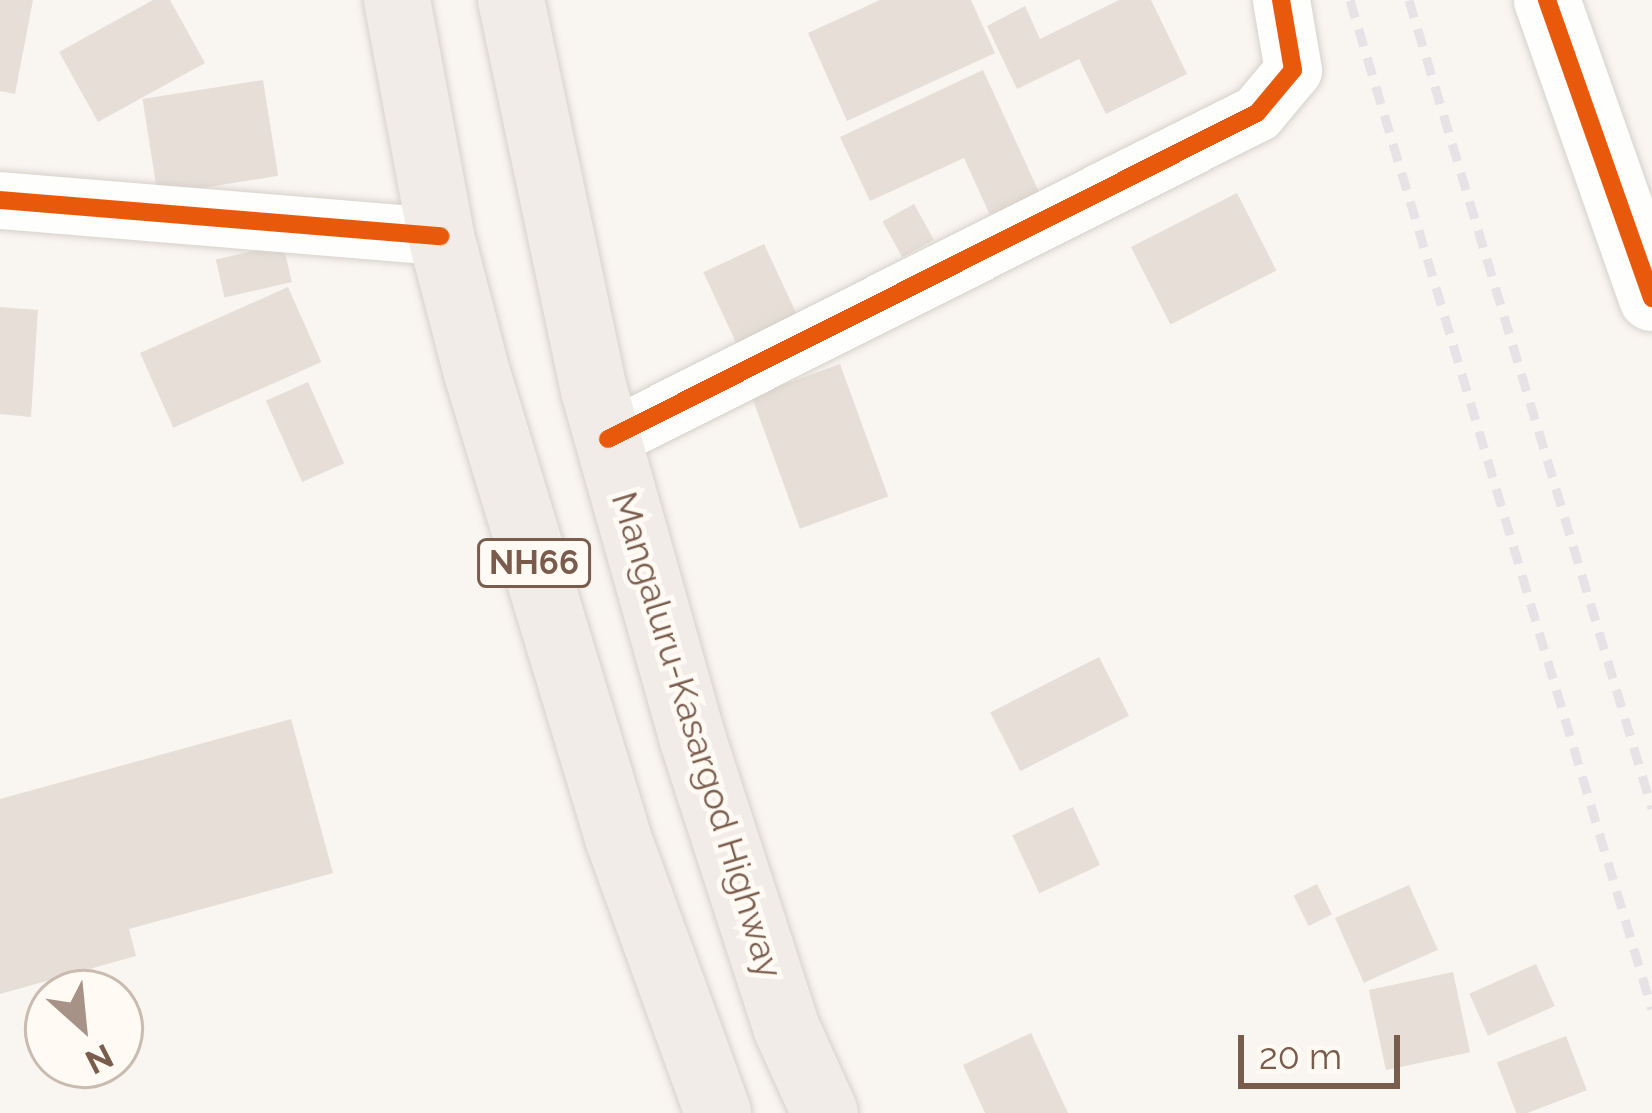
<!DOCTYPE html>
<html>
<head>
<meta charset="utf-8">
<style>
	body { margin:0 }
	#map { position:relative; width:1652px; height:1113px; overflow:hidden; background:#f9f5f0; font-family:Raleway,sans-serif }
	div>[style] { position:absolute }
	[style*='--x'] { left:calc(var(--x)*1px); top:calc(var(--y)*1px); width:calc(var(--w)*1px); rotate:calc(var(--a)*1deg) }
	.building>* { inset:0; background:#e6ded7; transform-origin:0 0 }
	.roads { filter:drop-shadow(0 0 3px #d7d1cb) drop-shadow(0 0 3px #d7d1cb) }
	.minor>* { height:57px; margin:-28.5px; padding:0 28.5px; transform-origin:28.5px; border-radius:28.5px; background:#fefefd }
	.tertiary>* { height:66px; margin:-33px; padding:0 33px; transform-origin:33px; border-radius:33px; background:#fefefd }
	.trunk>* { height:66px; margin:-33px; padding:0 33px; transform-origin:33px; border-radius:33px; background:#f2ece8 }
	.rail>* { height:9px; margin-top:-4.5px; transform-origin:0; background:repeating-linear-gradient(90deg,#e6e3e7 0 18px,transparent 0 30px) }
	.cycleway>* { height:18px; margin:-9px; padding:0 9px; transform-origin:9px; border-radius:9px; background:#e8590c }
	span { translate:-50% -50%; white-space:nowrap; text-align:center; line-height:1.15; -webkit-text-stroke:10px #fffaf3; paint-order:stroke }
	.shield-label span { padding:3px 9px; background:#fffaf3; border:3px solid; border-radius:9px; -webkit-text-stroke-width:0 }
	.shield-label { font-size:33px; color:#7a5c4d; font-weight:700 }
	.street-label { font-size:36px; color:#7a5c4d }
	.north { position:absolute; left:24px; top:969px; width:120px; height:120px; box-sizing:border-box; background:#fffaf3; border:3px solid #cabbb1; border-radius:50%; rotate:153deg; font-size:33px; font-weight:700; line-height:48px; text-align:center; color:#7a5c4d }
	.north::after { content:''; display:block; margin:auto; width:42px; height:54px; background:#a69286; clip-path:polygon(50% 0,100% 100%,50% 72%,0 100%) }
	.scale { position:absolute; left:1238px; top:1035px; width:162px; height:54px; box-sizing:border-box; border:6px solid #7a5c4d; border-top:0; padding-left:15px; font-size:36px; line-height:42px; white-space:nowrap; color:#7a5c4d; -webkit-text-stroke:9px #fffaf3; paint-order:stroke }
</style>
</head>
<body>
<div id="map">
	<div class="building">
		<div style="clip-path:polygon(0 0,33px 0,15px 94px,0 91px)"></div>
		<div style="clip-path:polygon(153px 0,170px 0,205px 63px,98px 122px,59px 52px)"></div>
		<div style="clip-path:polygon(880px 0,971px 0,995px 53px,847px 121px,808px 33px)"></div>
		<div style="clip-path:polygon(1119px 0,1151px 0,1187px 74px,1106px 114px,1079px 59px,1017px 89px,987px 26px,1025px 6px,1040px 39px)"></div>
		<div style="clip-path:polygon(983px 70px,1039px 192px,990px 215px,964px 158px,870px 201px,840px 137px)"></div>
		<div style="left:263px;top:80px;width:97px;height:122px;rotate:81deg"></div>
		<div style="left:1237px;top:193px;width:87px;height:119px;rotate:63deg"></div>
		<div style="left:914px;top:204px;width:41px;height:36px;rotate:61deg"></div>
		<div style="left:283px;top:244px;width:39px;height:69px;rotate:77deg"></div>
		<div style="left:764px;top:244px;width:95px;height:67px;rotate:65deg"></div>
		<div style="left:288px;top:287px;width:82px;height:162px;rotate:66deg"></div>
		<div style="clip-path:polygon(0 307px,38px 310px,31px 417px,0 414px)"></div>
		<div style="left:840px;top:364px;width:141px;height:94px;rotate:70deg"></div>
		<div style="left:308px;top:382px;width:89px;height:46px;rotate:66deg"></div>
		<div style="left:1099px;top:657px;width:66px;height:122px;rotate:63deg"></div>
		<div style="clip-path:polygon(291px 719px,333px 873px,129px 929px,136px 956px,0 994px,0 799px)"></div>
		<div style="left:1073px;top:807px;width:64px;height:67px;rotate:65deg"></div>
		<div style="left:1317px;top:884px;width:34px;height:26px;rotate:64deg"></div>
		<div style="left:1409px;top:885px;width:71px;height:81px;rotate:66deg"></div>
		<div style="left:1536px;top:964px;width:46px;height:73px;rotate:66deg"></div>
		<div style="left:1453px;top:972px;width:82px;height:86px;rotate:78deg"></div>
		<div style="clip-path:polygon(1031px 1033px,1068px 1113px,985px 1113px,963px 1065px)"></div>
		<div style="left:1566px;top:1036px;width:58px;height:74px;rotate:69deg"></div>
	</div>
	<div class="roads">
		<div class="minor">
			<div style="--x:0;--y:200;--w:442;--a:4.7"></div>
			<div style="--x:608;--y:439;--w:726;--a:-26.67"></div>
			<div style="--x:1257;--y:113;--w:56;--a:-50.1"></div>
			<div style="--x:1293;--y:70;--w:71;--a:-99.7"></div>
		</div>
		<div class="tertiary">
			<div style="--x:1547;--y:0;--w:316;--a:70.6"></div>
		</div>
		<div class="trunk">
			<div style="--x:397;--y:0;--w:240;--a:79.4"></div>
			<div style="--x:441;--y:236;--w:142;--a:75.3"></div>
			<div style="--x:477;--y:373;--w:483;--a:73.1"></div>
			<div style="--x:617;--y:835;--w:296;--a:70"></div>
			<div style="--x:511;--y:0;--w:399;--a:78"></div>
			<div style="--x:594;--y:390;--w:364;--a:74.2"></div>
			<div style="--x:693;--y:740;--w:302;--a:72"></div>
			<div style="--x:786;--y:1027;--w:94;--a:65.6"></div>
		</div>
	</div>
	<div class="rail">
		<div style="--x:1350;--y:0;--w:1053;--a:73.34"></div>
		<div style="--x:1409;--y:0;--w:844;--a:73.26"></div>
	</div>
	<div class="cycleway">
		<div style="--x:1547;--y:0;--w:316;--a:70.6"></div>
		<div style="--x:0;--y:200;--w:442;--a:4.7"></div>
		<div style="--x:608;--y:439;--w:726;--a:-26.67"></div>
		<div style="--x:1257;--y:113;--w:56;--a:-50.1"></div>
		<div style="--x:1293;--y:70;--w:71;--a:-99.7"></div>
	</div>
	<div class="shield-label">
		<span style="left:534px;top:563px">NH66</span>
	</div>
	<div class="street-label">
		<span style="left:697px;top:735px;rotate:73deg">Mangaluru-Kasargod Highway</span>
	</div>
	<div class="north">N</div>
	<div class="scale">20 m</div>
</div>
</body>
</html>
